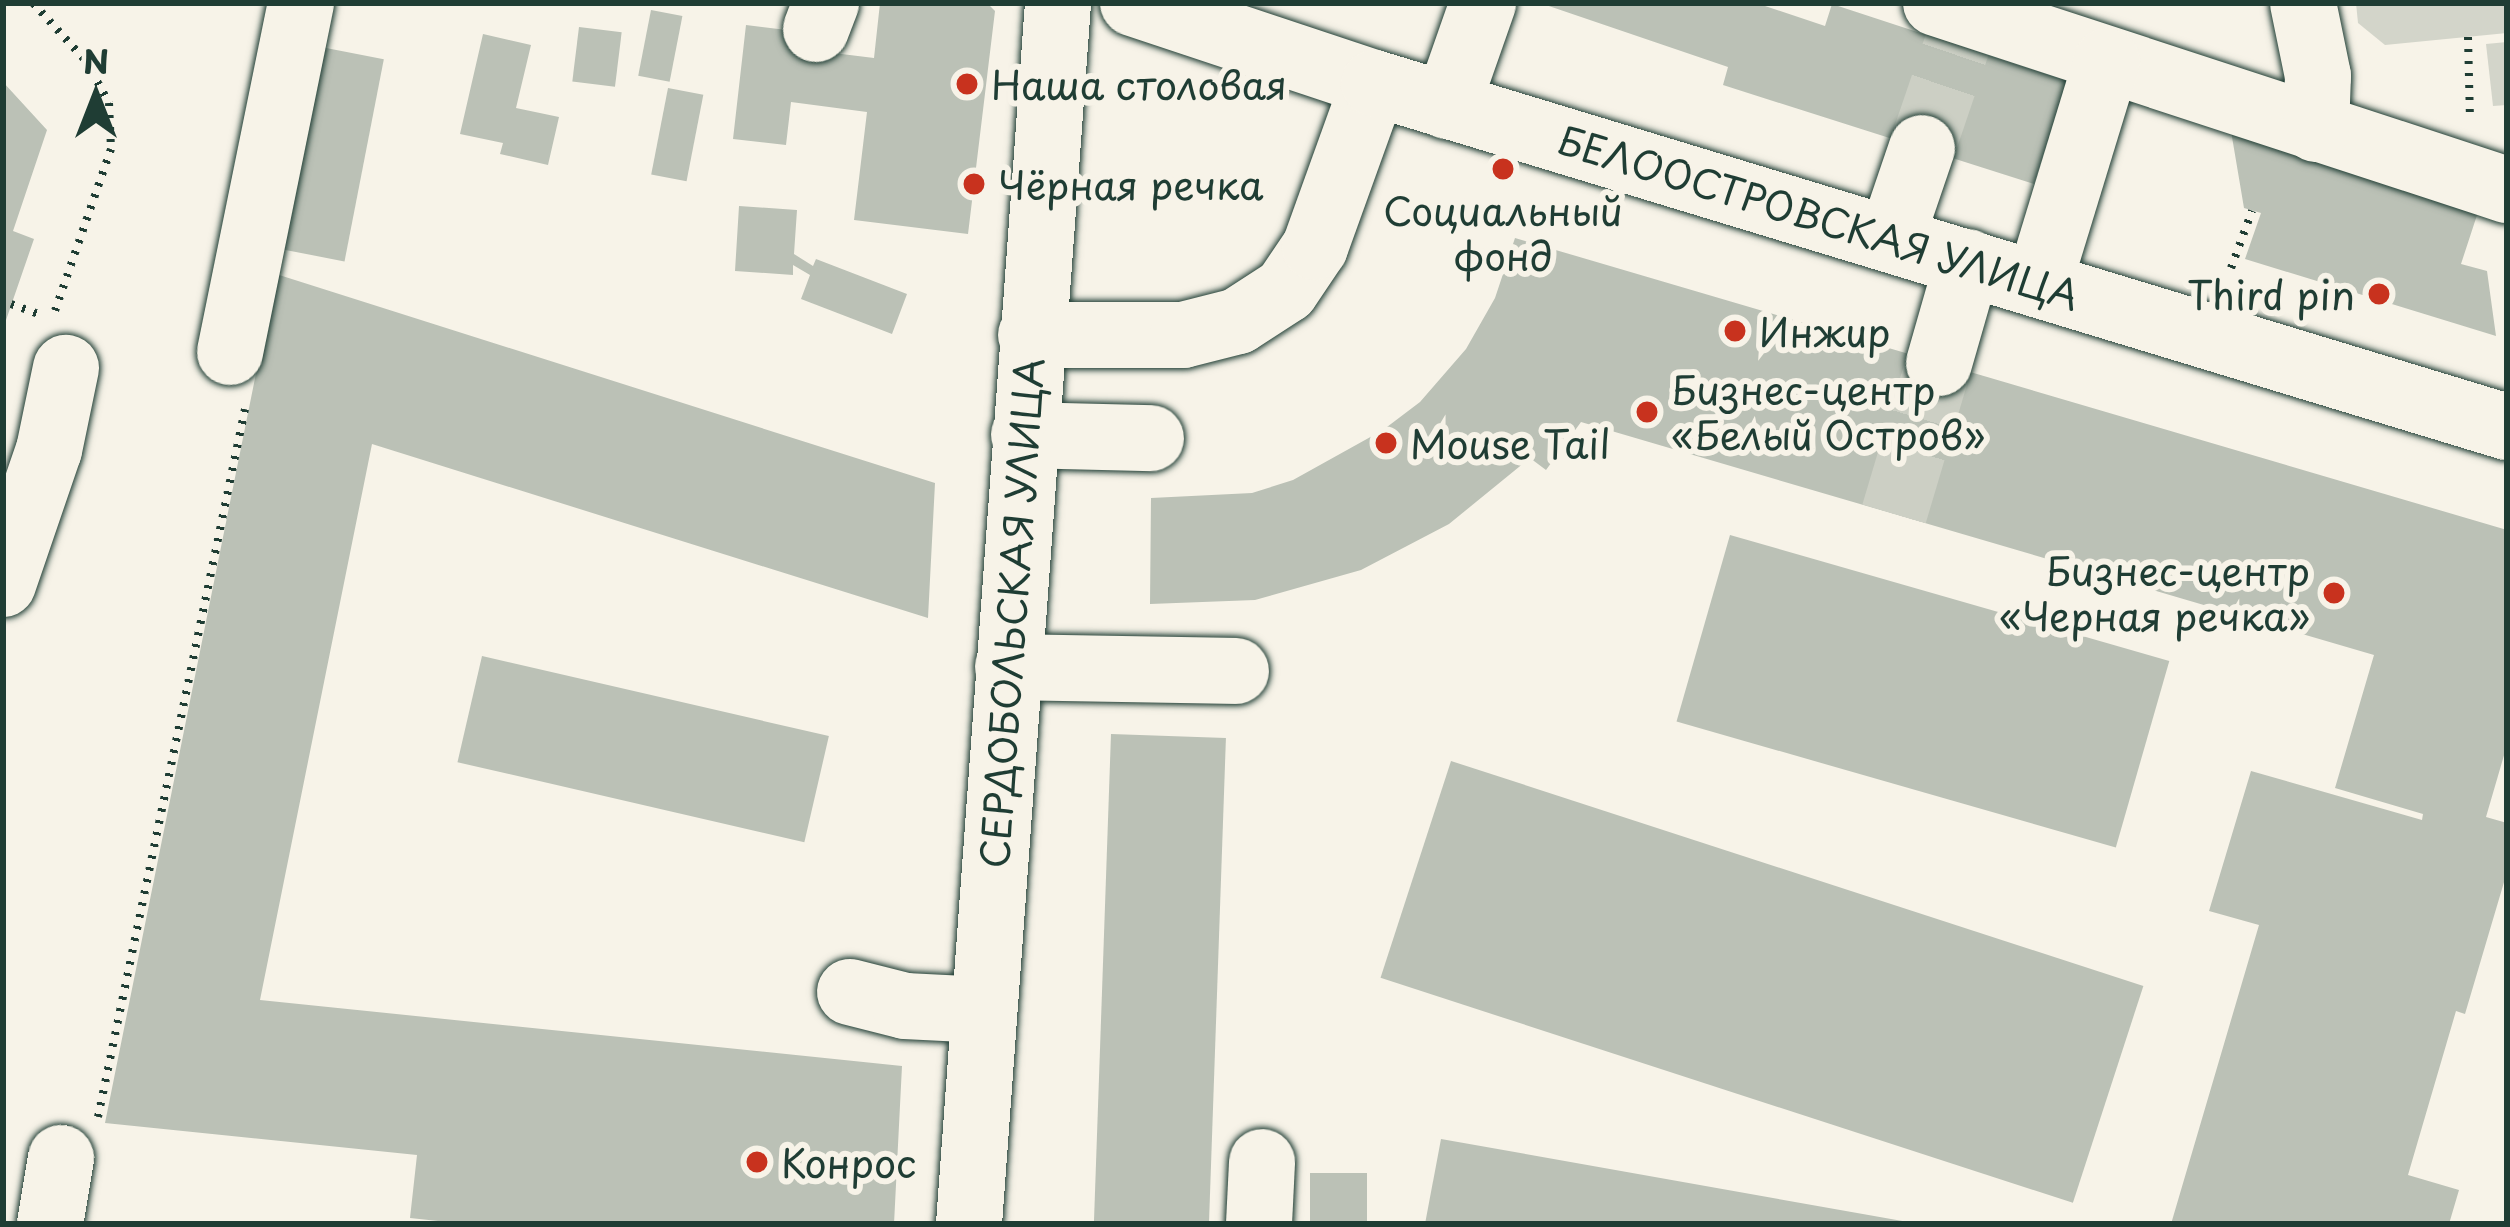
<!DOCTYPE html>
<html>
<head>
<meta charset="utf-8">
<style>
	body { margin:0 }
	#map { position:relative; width:2510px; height:1227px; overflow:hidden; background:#f7f3e8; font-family:"Playpen Sans",sans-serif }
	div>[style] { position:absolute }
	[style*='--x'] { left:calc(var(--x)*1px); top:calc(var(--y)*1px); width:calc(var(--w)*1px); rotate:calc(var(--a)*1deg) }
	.green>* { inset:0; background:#d3d5ca }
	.building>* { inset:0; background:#bbc1b6; transform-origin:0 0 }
	.minor-tunnel>* { height:66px; margin-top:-33px; transform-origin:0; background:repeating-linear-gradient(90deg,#cccfc4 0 66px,transparent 0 99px) }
	.path>* { height:8px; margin-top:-4px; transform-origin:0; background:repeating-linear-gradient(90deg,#1f3d34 0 3px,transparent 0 12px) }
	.roads { filter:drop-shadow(0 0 3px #1f3d34) drop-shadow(0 0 3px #1f3d34) }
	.minor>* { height:66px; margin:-33px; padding:0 33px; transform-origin:33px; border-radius:33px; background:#f7f3e8 }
	.major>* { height:66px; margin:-33px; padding:0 33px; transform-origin:33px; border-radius:33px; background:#f7f3e8 }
	.dots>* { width:33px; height:33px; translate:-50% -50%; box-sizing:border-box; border:6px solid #f7f3e8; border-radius:50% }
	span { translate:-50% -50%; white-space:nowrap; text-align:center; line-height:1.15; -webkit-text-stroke:12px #f7f3e8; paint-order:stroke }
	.poi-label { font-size:39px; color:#1f3d34 }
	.left { translate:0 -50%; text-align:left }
	.right { translate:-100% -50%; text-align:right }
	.street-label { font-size:39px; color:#1f3d34 }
	.frame { position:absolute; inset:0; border:6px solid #1f3d34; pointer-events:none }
	.north { position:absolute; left:36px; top:36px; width:120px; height:120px; -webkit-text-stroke:9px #f7f3e8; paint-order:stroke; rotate:0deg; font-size:33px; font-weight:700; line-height:48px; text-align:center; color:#1f3d34 }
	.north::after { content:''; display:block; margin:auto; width:42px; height:54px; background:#1f3d34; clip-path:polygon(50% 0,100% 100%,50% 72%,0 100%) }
</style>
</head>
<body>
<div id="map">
	<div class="green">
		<div style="clip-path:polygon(2356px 3px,2507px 3px,2507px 33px,2385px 45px,2358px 23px)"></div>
		<div style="clip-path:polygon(2507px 42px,2507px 105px,2493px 106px,2486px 44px)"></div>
	</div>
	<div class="building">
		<div style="clip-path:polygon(880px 3px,987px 3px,995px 11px,968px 234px,854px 220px,867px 112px,791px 102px,786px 145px,733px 139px,746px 25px,803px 32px,801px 49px,874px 58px)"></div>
		<div style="clip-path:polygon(1540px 3px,1756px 3px,1825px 26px,1832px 4px,2067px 81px,2034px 184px,1723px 85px,1728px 67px)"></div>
		<div style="left:651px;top:10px;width:32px;height:67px;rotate:11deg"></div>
		<div style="left:579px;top:27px;width:43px;height:55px;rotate:7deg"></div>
		<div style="clip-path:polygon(483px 34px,531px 45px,516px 108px,559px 117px,548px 165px,500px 154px,503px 143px,460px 134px)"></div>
		<div style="left:321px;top:47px;width:64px;height:206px;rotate:11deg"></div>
		<div style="clip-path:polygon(3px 82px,47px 130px,13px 231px,34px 239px,4px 326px)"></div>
		<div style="left:668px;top:88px;width:36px;height:88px;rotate:11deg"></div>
		<div style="clip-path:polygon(2231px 131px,2479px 209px,2461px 264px,2487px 271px,2496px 336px,2245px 259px,2261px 213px,2244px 208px)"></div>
		<div style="clip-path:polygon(739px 206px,797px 210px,794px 254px,813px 266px,816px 259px,907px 294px,892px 334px,801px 299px,810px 275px,793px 265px,793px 275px,735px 271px)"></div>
		<div style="clip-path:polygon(1515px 238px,2507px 530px,2507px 745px,2486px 817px,2507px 823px,2507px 872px,2465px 1014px,2456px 1011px,2408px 1175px,2459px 1190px,2449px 1224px,2171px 1224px,2259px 925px,2209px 911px,2251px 771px,2422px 820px,2423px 814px,2335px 788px,2374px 655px,1581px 422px,1546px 470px,1530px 458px,1449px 524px,1361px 570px,1255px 600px,1150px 604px,1151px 498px,1252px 493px,1293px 480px,1383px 430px,1420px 402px,1466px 349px,1495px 298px)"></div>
		<div style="clip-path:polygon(276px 274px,935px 483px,928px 618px,372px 444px,260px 1000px,902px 1066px,894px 1224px,466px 1224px,410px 1218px,417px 1155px,105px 1123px)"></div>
		<div style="left:1730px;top:535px;width:457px;height:194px;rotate:16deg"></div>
		<div style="left:482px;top:656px;width:356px;height:109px;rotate:13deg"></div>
		<div style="left:1111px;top:734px;width:115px;height:490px;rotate:2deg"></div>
		<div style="left:1451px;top:761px;width:728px;height:228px;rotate:18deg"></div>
		<div style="clip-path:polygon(1441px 1139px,1908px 1222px,1908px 1224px,1425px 1224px)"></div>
		<div style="left:1310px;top:1173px;width:57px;height:51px"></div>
	</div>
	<div class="minor-tunnel">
		<div style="--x:1922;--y:148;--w:109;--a:-71.2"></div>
		<div style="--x:1894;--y:514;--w:158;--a:-73.4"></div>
	</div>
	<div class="path">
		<div style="--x:33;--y:3;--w:79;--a:47.6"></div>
		<div style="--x:86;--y:61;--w:48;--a:61.3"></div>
		<div style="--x:109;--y:103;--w:46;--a:87.5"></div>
		<div style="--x:111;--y:149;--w:171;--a:109.1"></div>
		<div style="--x:2468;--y:37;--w:82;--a:88.6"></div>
		<div style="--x:2231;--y:268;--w:61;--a:-69.8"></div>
		<div style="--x:11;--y:304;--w:35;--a:20"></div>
		<div style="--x:98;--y:1117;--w:723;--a:-78.27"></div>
	</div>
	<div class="roads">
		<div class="minor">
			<div style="--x:1936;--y:3;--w:601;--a:18.13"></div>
			<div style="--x:2303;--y:3;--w:75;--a:78.4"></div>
			<div style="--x:2318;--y:76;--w:53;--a:92.2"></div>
			<div style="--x:816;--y:29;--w:28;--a:-69"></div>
			<div style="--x:1447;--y:106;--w:109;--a:-70.7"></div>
			<div style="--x:1891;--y:239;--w:96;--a:-71.2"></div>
			<div style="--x:2039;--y:283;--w:232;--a:-73"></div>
			<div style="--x:1031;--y:335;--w:152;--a:0"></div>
			<div style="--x:1183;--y:335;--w:57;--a:-14.3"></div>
			<div style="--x:1238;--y:321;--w:57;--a:-32.9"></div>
			<div style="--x:1286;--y:290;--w:52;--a:-56"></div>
			<div style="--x:1315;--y:247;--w:174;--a:-70.2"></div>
			<div style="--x:230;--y:352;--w:356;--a:-78.5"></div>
			<div style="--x:1939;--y:363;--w:105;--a:-74"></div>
			<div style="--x:1024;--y:435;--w:127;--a:1.4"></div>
			<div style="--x:3;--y:584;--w:142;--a:-71.1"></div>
			<div style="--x:49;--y:450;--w:84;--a:-78.3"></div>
			<div style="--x:1008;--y:667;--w:228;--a:1"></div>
			<div style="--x:850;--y:992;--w:57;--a:14.3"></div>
			<div style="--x:905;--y:1006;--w:79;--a:2.9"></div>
			<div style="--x:50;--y:1224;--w:67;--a:-80.5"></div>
			<div style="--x:969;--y:1224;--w:1224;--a:-85.83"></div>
			<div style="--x:1259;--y:1224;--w:62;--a:-87.2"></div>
		</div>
		<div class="major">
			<div style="--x:1133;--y:3;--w:254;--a:18.4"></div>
			<div style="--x:1374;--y:83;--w:1184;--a:16.89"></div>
		</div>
	</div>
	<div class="dots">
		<div style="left:967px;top:84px;background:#c8321e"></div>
		<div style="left:1503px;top:169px;background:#c8321e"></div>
		<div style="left:974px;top:184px;background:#c8321e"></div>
		<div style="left:2379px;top:294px;background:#c8321e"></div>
		<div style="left:1735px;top:331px;background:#c8321e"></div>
		<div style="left:1647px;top:412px;background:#c8321e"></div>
		<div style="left:1386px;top:443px;background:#c8321e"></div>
		<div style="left:2334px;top:593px;background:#c8321e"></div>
		<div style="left:757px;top:1162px;background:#c8321e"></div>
	</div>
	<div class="poi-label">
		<span class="left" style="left:991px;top:84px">Наша столовая</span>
		<span class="left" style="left:998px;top:184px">Чёрная речка</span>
		<span style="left:1503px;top:233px">Социальный<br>фонд</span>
		<span class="right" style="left:2355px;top:294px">Third pin</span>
		<span class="left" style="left:1759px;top:331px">Инжир</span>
		<span class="left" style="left:1671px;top:412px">Бизнес-центр<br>«Белый Остров»</span>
		<span class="left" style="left:1410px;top:443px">Mouse Tail</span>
		<span class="right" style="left:2310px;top:593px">Бизнес-центр<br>«Черная речка»</span>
		<span class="left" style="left:781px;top:1162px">Конрос</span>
	</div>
	<div class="street-label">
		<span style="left:1819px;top:217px;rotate:17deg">БЕЛООСТРОВСКАЯ УЛИЦА</span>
		<span style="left:1011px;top:613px;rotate:-86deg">СЕРДОБОЛЬСКАЯ УЛИЦА</span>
	</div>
	<div class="frame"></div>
	<div class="north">N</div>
</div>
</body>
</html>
